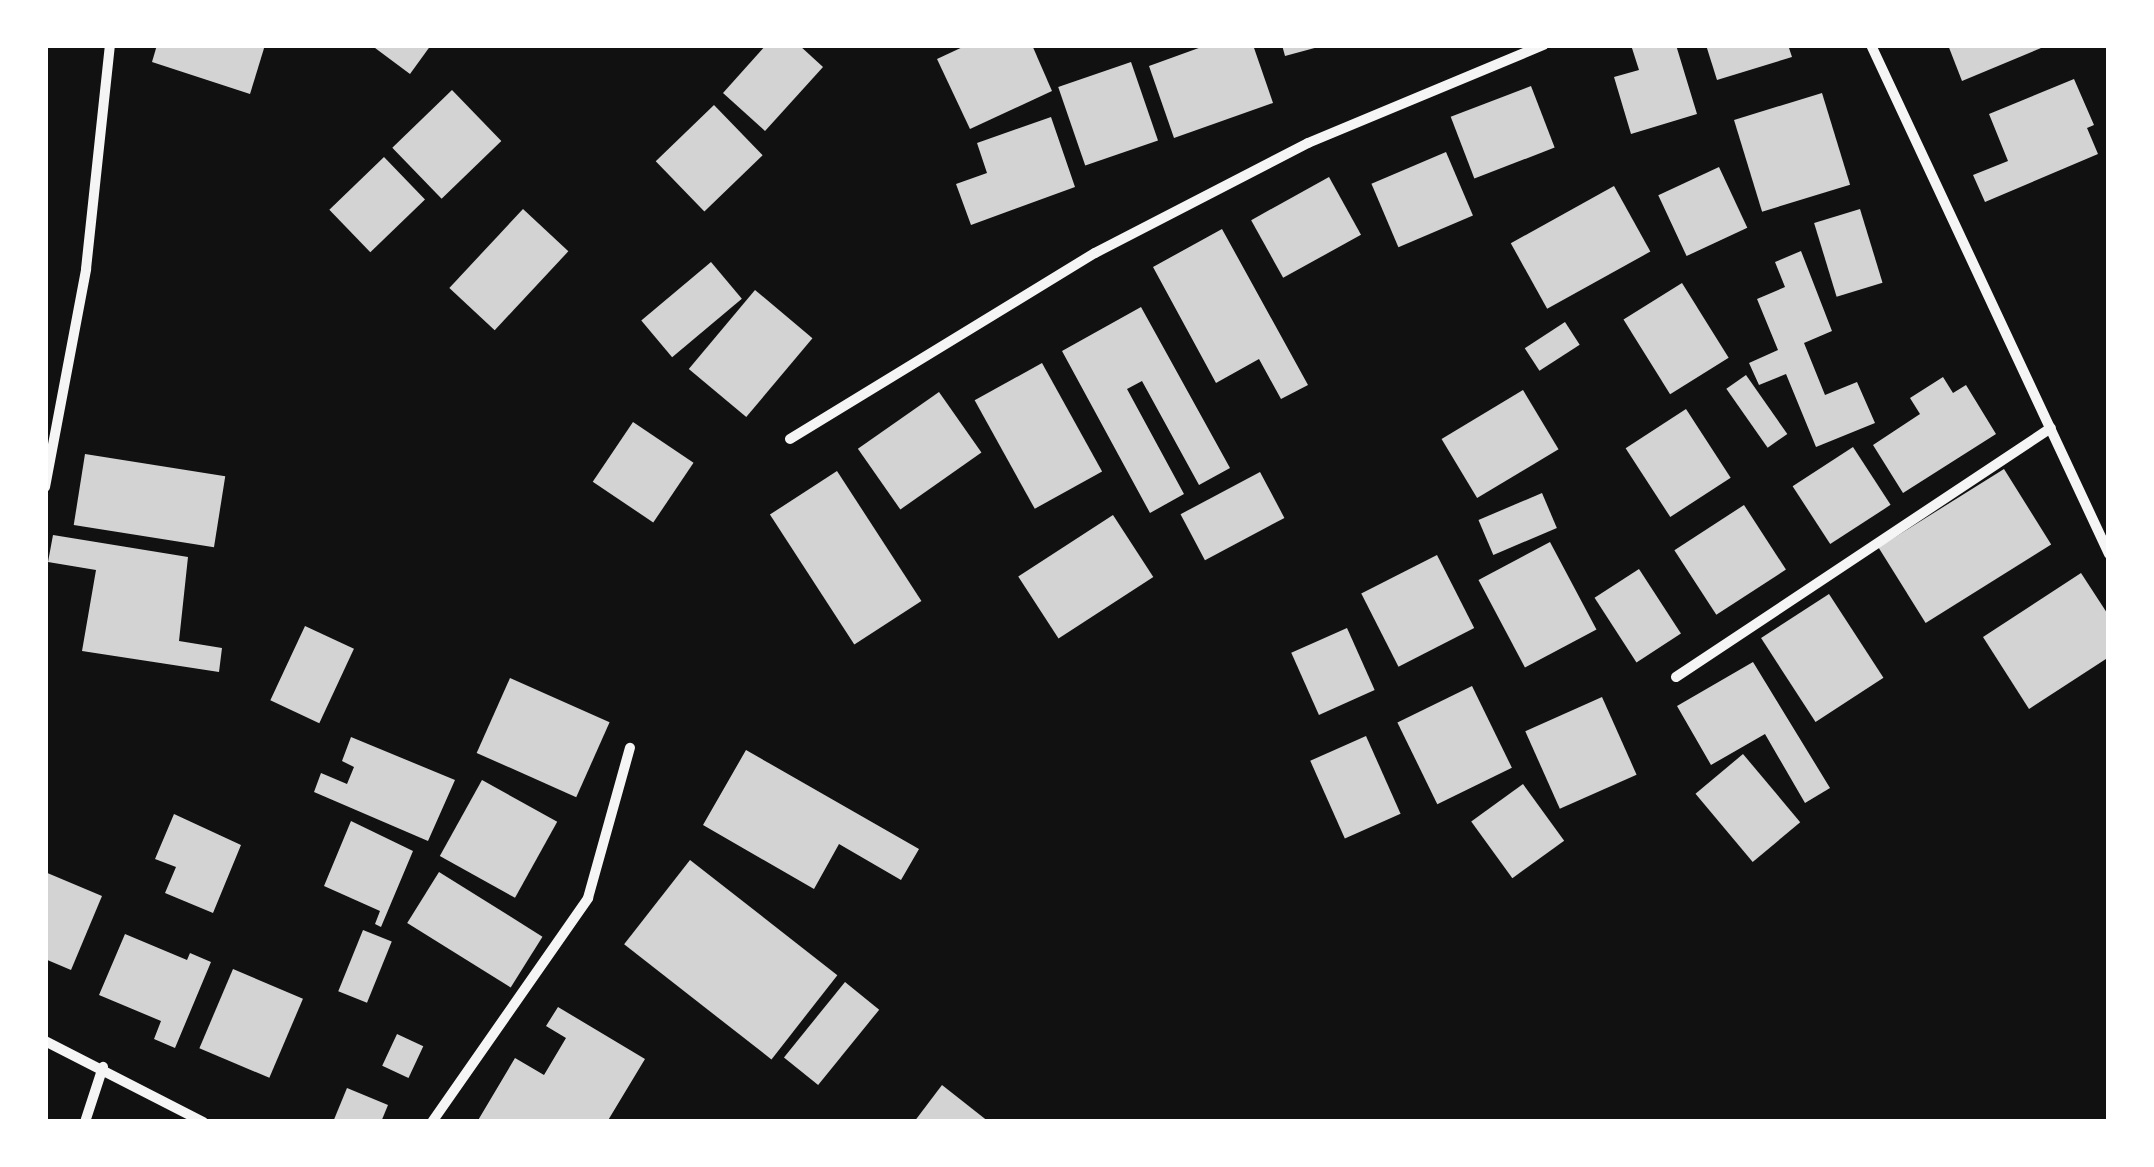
<!DOCTYPE html>
<html>
<head>
<meta charset="utf-8">
<style>
	body { margin:0 }
	#map { position:relative; width:2154px; height:1167px; overflow:hidden; background:#111; font-family:Lato,sans-serif }
	div>[style] { position:absolute }
	[style*='--x'] { left:calc(var(--x)*1px); top:calc(var(--y)*1px); width:calc(var(--w)*1px); rotate:calc(var(--a)*1deg) }
	.building>* { inset:0; background:#d3d3d3; transform-origin:0 0 }
	.minor>* { height:10px; margin:-5px; padding:0 5px; transform-origin:5px; border-radius:5px; background:#f5f5f5 }
	span { translate:-50% -50%; white-space:nowrap; text-align:center; line-height:1.15; -webkit-text-stroke:9px #fff; paint-order:stroke }
	.frame { position:absolute; inset:0; border:48px solid #fff; pointer-events:none }
</style>
</head>
<body>
<div id="map">
	<div class="building">
		<div style="clip-path:polygon(157px 45px,265px 45px,250px 94px,152px 62px)"></div>
		<div style="clip-path:polygon(371px 45px,431px 45px,410px 74px)"></div>
		<div style="clip-path:polygon(766px 45px,799px 45px,823px 67px,765px 131px,723px 93px)"></div>
		<div style="clip-path:polygon(967px 45px,1032px 45px,1052px 91px,970px 129px,937px 59px)"></div>
		<div style="clip-path:polygon(1207px 45px,1253px 45px,1273px 103px,1174px 138px,1149px 66px)"></div>
		<div style="clip-path:polygon(1282px 45px,1322px 45px,1322px 46px,1285px 56px)"></div>
		<div style="clip-path:polygon(1631px 45px,1676px 45px,1697px 114px,1631px 134px,1614px 77px,1639px 70px)"></div>
		<div style="clip-path:polygon(1706px 45px,1788px 45px,1792px 57px,1717px 80px)"></div>
		<div style="clip-path:polygon(1948px 45px,2039px 45px,2041px 48px,1962px 81px)"></div>
		<div style="left:1131px;top:62px;width:83px;height:77px;rotate:71deg"></div>
		<div style="clip-path:polygon(2074px 79px,2094px 125px,2087px 128px,2098px 154px,1985px 202px,1973px 175px,2008px 161px,1989px 114px)"></div>
		<div style="left:1531px;top:86px;width:66px;height:86px;rotate:69deg"></div>
		<div style="left:452px;top:90px;width:71px;height:83px;rotate:46deg"></div>
		<div style="left:1822px;top:93px;width:96px;height:92px;rotate:73deg"></div>
		<div style="left:714px;top:105px;width:70px;height:81px;rotate:46deg"></div>
		<div style="clip-path:polygon(1051px 117px,1075px 187px,971px 225px,956px 184px,987px 173px,977px 143px)"></div>
		<div style="left:1446px;top:152px;width:69px;height:81px;rotate:67deg"></div>
		<div style="left:384px;top:157px;width:59px;height:76px;rotate:46deg"></div>
		<div style="left:1719px;top:167px;width:67px;height:67px;rotate:65deg"></div>
		<div style="left:1329px;top:177px;width:66px;height:89px;rotate:61deg"></div>
		<div style="left:1614px;top:186px;width:75px;height:118px;rotate:61deg"></div>
		<div style="left:523px;top:209px;width:62px;height:108px;rotate:43deg"></div>
		<div style="left:1860px;top:209px;width:77px;height:48px;rotate:73deg"></div>
		<div style="clip-path:polygon(1222px 229px,1308px 385px,1281px 399px,1259px 359px,1216px 383px,1153px 267px)"></div>
		<div style="clip-path:polygon(1801px 251px,1832px 331px,1804px 343px,1825px 395px,1857px 382px,1875px 423px,1816px 447px,1786px 374px,1759px 385px,1749px 363px,1778px 350px,1757px 299px,1785px 287px,1775px 262px)"></div>
		<div style="left:711px;top:262px;width:48px;height:91px;rotate:50deg"></div>
		<div style="left:1682px;top:283px;width:88px;height:69px;rotate:58deg"></div>
		<div style="left:755px;top:290px;width:75px;height:103px;rotate:40deg"></div>
		<div style="clip-path:polygon(1141px 307px,1230px 468px,1199px 485px,1142px 381px,1127px 389px,1184px 494px,1150px 513px,1062px 351px)"></div>
		<div style="left:1565px;top:322px;width:27px;height:48px;rotate:57deg"></div>
		<div style="left:1042px;top:363px;width:124px;height:77px;rotate:61deg"></div>
		<div style="left:1746px;top:375px;width:72px;height:24px;rotate:55deg"></div>
		<div style="clip-path:polygon(1943px 377px,1953px 393px,1966px 385px,1996px 434px,1903px 493px,1873px 445px,1920px 414px,1910px 398px)"></div>
		<div style="left:1523px;top:390px;width:69px;height:95px;rotate:59deg"></div>
		<div style="left:939px;top:392px;width:74px;height:99px;rotate:55deg"></div>
		<div style="left:1686px;top:409px;width:82px;height:72px;rotate:57deg"></div>
		<div style="left:633px;top:422px;width:73px;height:72px;rotate:34deg"></div>
		<div style="left:1853px;top:447px;width:69px;height:72px;rotate:57deg"></div>
		<div style="left:85px;top:454px;width:142px;height:72px;rotate:9deg"></div>
		<div style="left:2004px;top:469px;width:89px;height:148px;rotate:58deg"></div>
		<div style="left:837px;top:471px;width:155px;height:80px;rotate:57deg"></div>
		<div style="left:1260px;top:472px;width:52px;height:90px;rotate:62deg"></div>
		<div style="left:1542px;top:493px;width:38px;height:69px;rotate:67deg"></div>
		<div style="left:1744px;top:505px;width:77px;height:83px;rotate:57deg"></div>
		<div style="left:1113px;top:515px;width:74px;height:113px;rotate:57deg"></div>
		<div style="clip-path:polygon(53px 535px,188px 557px,179px 641px,222px 648px,219px 672px,82px 651px,96px 570px,48px 562px)"></div>
		<div style="left:1550px;top:542px;width:99px;height:81px;rotate:62deg"></div>
		<div style="left:1437px;top:555px;width:82px;height:85px;rotate:63deg"></div>
		<div style="left:1639px;top:569px;width:77px;height:53px;rotate:57deg"></div>
		<div style="clip-path:polygon(2081px 573px,2109px 616px,2109px 657px,2029px 709px,1983px 637px)"></div>
		<div style="left:1829px;top:594px;width:100px;height:81px;rotate:57deg"></div>
		<div style="left:305px;top:626px;width:54px;height:82px;rotate:25deg"></div>
		<div style="left:1347px;top:628px;width:68px;height:61px;rotate:66deg"></div>
		<div style="clip-path:polygon(1753px 662px,1830px 788px,1805px 803px,1765px 734px,1711px 765px,1677px 706px)"></div>
		<div style="left:510px;top:678px;width:109px;height:82px;rotate:24deg"></div>
		<div style="left:1472px;top:686px;width:91px;height:83px;rotate:64deg"></div>
		<div style="left:1602px;top:697px;width:85px;height:84px;rotate:66deg"></div>
		<div style="left:1366px;top:736px;width:85px;height:61px;rotate:66deg"></div>
		<div style="clip-path:polygon(351px 737px,455px 780px,428px 841px,314px 792px,321px 773px,347px 784px,354px 767px,342px 761px)"></div>
		<div style="clip-path:polygon(746px 750px,919px 849px,901px 880px,839px 844px,814px 889px,703px 825px)"></div>
		<div style="left:1743px;top:754px;width:89px;height:62px;rotate:50deg"></div>
		<div style="left:482px;top:780px;width:86px;height:87px;rotate:29deg"></div>
		<div style="left:1523px;top:784px;width:70px;height:64px;rotate:54deg"></div>
		<div style="clip-path:polygon(174px 814px,241px 845px,213px 913px,165px 893px,176px 867px,155px 859px)"></div>
		<div style="clip-path:polygon(351px 821px,413px 851px,381px 927px,375px 924px,380px 911px,324px 886px)"></div>
		<div style="left:690px;top:860px;width:187px;height:107px;rotate:38deg"></div>
		<div style="clip-path:polygon(45px 872px,102px 896px,71px 970px,45px 959px)"></div>
		<div style="left:439px;top:872px;width:122px;height:60px;rotate:32deg"></div>
		<div style="left:363px;top:930px;width:31px;height:66px;rotate:22deg"></div>
		<div style="clip-path:polygon(125px 934px,187px 960px,190px 953px,211px 962px,175px 1048px,154px 1039px,161px 1021px,99px 995px)"></div>
		<div style="left:233px;top:969px;width:76px;height:86px;rotate:23deg"></div>
		<div style="left:845px;top:982px;width:44px;height:97px;rotate:39deg"></div>
		<div style="clip-path:polygon(558px 1007px,645px 1059px,607px 1122px,477px 1122px,515px 1058px,544px 1075px,566px 1038px,546px 1026px)"></div>
		<div style="left:397px;top:1034px;width:29px;height:35px;rotate:25deg"></div>
		<div style="clip-path:polygon(942px 1085px,989px 1122px,914px 1122px)"></div>
		<div style="clip-path:polygon(347px 1088px,388px 1105px,381px 1122px,333px 1122px)"></div>
	</div>
	<div class="minor">
		<div style="--x:1871;--y:45;--w:562;--a:64.94"></div>
		<div style="--x:790;--y:439;--w:357;--a:-31.4"></div>
		<div style="--x:1095;--y:253;--w:240;--a:-27.3"></div>
		<div style="--x:1308;--y:143;--w:255;--a:-22.6"></div>
		<div style="--x:45;--y:487;--w:222;--a:-79.3"></div>
		<div style="--x:86;--y:269;--w:225;--a:-83.9"></div>
		<div style="--x:1676;--y:677;--w:450;--a:-33.6"></div>
		<div style="--x:45;--y:1041;--w:178;--a:27.1"></div>
		<div style="--x:85;--y:1122;--w:58;--a:-71.9"></div>
		<div style="--x:432;--y:1122;--w:273;--a:-55.1"></div>
		<div style="--x:588;--y:898;--w:156;--a:-74.4"></div>
	</div>
	<div class="frame"></div>
</div>
</body>
</html>
